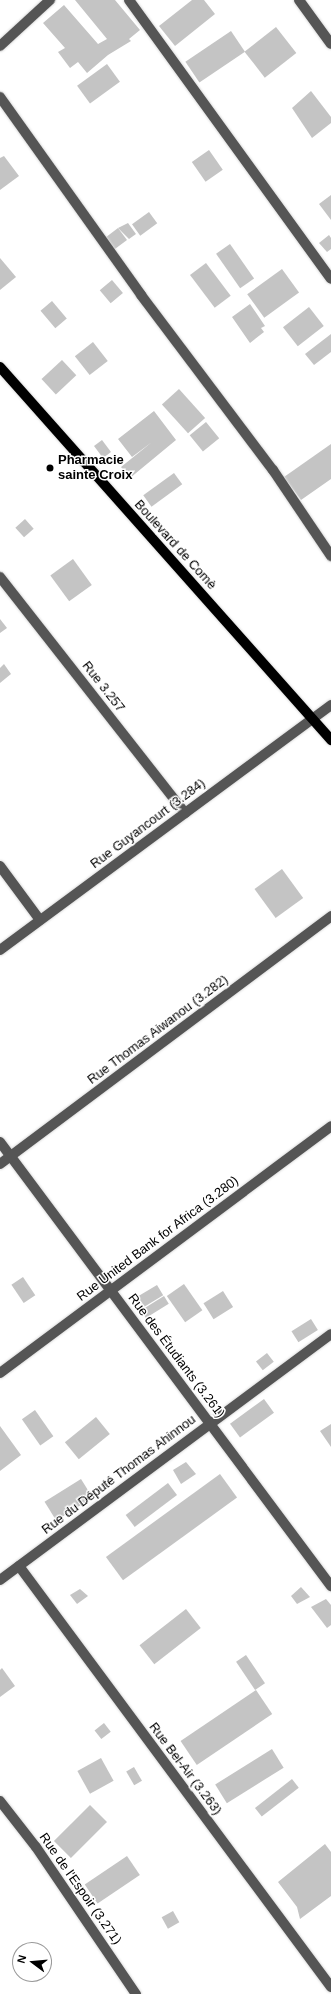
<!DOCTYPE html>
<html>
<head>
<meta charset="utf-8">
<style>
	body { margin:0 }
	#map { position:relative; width:331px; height:1994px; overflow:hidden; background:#fff; font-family:Helvetica,sans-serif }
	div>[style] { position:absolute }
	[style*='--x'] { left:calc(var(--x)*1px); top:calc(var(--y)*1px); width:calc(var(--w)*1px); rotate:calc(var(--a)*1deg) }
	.building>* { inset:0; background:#c4c4c4; transform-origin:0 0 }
	.roads { filter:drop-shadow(0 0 1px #dbdbdb) drop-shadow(0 0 1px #dbdbdb) }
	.minor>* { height:10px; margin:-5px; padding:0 5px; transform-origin:5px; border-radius:5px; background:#555 }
	.major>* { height:10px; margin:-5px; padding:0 5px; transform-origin:5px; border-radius:5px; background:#000 }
	.dots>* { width:11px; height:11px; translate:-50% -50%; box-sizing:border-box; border:2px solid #fff; border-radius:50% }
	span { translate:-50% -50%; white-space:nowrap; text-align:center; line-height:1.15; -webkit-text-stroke:3px #fff; paint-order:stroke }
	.poi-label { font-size:13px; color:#000; font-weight:700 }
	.left { translate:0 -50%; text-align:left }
	.street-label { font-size:13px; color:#000 }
	.north { position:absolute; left:12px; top:1942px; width:40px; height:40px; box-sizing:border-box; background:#fff; border:1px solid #999; border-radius:50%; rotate:286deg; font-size:11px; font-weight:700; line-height:16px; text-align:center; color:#000 }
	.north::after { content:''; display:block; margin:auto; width:14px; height:18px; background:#000; clip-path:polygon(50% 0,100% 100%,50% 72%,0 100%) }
</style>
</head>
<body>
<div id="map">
	<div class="building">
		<div style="clip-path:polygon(75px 0,115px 0,140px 30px,129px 39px,131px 41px,108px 55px,87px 73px,78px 62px,70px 68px,58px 52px,65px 48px,43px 23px,64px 5px,98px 44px,107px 39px)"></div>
		<div style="clip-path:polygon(192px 0,204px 0,215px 14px,175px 46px,159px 26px)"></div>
		<div style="left:276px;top:27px;width:33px;height:40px;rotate:52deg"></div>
		<div style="left:231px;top:31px;width:25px;height:55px;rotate:56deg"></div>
		<div style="left:107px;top:64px;width:22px;height:37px;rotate:54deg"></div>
		<div style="clip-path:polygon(311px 91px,331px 117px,331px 123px,312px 138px,292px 108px)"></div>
		<div style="left:209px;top:150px;width:24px;height:21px;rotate:55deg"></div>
		<div style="clip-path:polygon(4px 156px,19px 176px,0 190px,0 158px)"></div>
		<div style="clip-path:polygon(331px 195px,331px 220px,319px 204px)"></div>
		<div style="left:149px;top:212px;width:14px;height:21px;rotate:54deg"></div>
		<div style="clip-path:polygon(128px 223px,136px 234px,129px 239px,118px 228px)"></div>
		<div style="left:118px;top:228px;width:15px;height:16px;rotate:53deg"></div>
		<div style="clip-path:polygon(329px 235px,331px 238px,331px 249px,327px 252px,319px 243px)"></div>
		<div style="left:230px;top:244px;width:42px;height:17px;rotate:55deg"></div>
		<div style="clip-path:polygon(0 258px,16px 277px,0 290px)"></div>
		<div style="left:206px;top:263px;width:41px;height:20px;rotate:53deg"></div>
		<div style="left:282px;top:269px;width:29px;height:43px;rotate:54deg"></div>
		<div style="left:112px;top:280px;width:17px;height:16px;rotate:50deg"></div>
		<div style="left:52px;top:301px;width:23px;height:15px;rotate:50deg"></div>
		<div style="clip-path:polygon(250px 304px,265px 326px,261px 328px,264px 332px,250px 343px,232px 317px)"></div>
		<div style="left:309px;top:307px;width:24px;height:33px;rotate:52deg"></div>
		<div style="clip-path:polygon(331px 334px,331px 352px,314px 365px,305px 354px)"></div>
		<div style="left:93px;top:342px;width:24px;height:23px;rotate:52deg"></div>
		<div style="left:62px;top:360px;width:21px;height:28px;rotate:47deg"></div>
		<div style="left:179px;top:389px;width:39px;height:23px;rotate:48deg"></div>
		<div style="clip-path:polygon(154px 411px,176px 440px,130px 478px,121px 467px,152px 442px,132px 457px,118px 439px)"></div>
		<div style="left:206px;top:422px;width:21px;height:21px;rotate:51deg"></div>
		<div style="left:102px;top:440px;width:15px;height:10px;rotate:53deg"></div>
		<div style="clip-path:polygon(331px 444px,331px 479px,301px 500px,284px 477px)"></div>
		<div style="left:174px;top:473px;width:14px;height:38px;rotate:54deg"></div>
		<div style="left:25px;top:519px;width:13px;height:13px;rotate:48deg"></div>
		<div style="left:73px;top:559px;width:32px;height:28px;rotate:54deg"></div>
		<div style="clip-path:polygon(0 619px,7px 628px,0 633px)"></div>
		<div style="clip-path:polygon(4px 664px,11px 674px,0 683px,0 668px)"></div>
		<div style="left:282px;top:869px;width:36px;height:34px;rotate:54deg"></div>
		<div style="left:23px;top:1277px;width:22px;height:14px;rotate:56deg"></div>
		<div style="left:184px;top:1284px;width:32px;height:21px;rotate:55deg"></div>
		<div style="left:157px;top:1285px;width:12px;height:23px;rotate:59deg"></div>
		<div style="left:223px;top:1291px;width:19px;height:23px;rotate:58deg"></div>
		<div style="left:164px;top:1296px;width:9px;height:27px;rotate:58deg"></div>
		<div style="left:311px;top:1319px;width:13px;height:23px;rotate:58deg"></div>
		<div style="left:267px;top:1353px;width:11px;height:14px;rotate:52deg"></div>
		<div style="left:264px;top:1399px;width:17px;height:42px;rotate:54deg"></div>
		<div style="left:35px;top:1410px;width:32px;height:16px;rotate:55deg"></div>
		<div style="left:96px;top:1417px;width:22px;height:40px;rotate:51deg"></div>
		<div style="clip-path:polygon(331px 1424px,331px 1447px,320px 1431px)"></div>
		<div style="clip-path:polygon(0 1426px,21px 1455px,0 1471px)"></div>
		<div style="clip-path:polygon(186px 1462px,196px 1474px,181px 1484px,173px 1470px)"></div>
		<div style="left:220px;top:1474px;width:29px;height:141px;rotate:54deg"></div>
		<div style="left:81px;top:1479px;width:22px;height:43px;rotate:58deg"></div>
		<div style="left:168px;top:1483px;width:15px;height:53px;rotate:53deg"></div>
		<div style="clip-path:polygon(301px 1587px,310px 1597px,297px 1604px,291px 1596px)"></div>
		<div style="clip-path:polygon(80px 1589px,88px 1596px,77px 1604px,70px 1595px)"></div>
		<div style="clip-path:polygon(326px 1599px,331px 1605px,331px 1625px,327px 1628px,311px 1607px)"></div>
		<div style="left:186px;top:1609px;width:24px;height:59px;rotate:52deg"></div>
		<div style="left:246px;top:1655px;width:34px;height:12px;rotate:56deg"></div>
		<div style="clip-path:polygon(2px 1668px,15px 1686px,0 1697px,0 1670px)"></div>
		<div style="left:256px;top:1690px;width:29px;height:91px;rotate:56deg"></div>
		<div style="left:104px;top:1723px;width:11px;height:12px;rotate:52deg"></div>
		<div style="left:272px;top:1749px;width:22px;height:67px;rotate:58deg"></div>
		<div style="left:101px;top:1758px;width:26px;height:27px;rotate:61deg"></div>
		<div style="left:134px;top:1767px;width:16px;height:9px;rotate:60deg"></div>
		<div style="left:292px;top:1779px;width:11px;height:47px;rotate:52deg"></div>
		<div style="left:90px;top:1805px;width:24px;height:51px;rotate:45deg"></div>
		<div style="clip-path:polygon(325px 1844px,331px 1852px,331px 1896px,300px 1919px,297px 1907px,278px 1882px)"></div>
		<div style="left:127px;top:1856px;width:23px;height:51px;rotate:56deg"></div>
		<div style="left:173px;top:1911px;width:13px;height:13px;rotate:61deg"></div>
	</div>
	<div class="roads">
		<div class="minor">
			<div style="--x:129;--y:0;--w:344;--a:54.1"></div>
			<div style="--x:299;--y:0;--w:54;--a:54"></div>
			<div style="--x:0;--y:46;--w:68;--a:-42.6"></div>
			<div style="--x:0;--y:97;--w:243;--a:54.5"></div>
			<div style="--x:141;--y:295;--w:219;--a:53"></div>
			<div style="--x:273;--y:470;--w:104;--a:56"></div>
			<div style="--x:0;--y:577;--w:300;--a:51.9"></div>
			<div style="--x:0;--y:866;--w:67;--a:53.5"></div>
			<div style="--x:0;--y:950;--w:412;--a:-36.5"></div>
			<div style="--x:0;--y:1142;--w:554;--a:53.3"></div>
			<div style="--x:0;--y:1164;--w:414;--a:-36.8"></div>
			<div style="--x:0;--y:1373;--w:413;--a:-36.7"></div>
			<div style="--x:19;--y:1566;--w:524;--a:53.46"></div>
			<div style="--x:0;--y:1580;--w:412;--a:-36.6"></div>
			<div style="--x:0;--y:1801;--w:58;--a:52"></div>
			<div style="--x:36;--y:1847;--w:178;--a:55.8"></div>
		</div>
		<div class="major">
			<div style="--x:0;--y:367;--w:499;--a:48.4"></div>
		</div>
	</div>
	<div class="dots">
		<div style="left:50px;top:468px;background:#000"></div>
	</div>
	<div class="poi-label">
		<span class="left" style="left:58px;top:468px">Pharmacie<br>sainte Croix</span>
	</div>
	<div class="street-label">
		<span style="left:175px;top:545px;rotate:48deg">Boulevard de Comè</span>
		<span style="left:103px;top:687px;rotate:52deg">Rue 3.257</span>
		<span style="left:148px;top:824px;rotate:-37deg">Rue Guyancourt (3.284)</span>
		<span style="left:158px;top:1030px;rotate:-37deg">Rue Thomas Aiwanou (3.282)</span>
		<span style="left:158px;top:1239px;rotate:-37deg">Rue United Bank for Africa (3.280)</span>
		<span style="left:176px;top:1356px;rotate:53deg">Rue des Étudiants (3.261)</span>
		<span style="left:119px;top:1475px;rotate:-37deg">Rue du Député Thomas Ahinnou</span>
		<span style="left:185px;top:1769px;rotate:53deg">Rue Bel-Air (3.263)</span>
		<span style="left:80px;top:1889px;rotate:55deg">Rue de l'Espoir (3.271)</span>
	</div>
	<div class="north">N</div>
</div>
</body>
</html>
